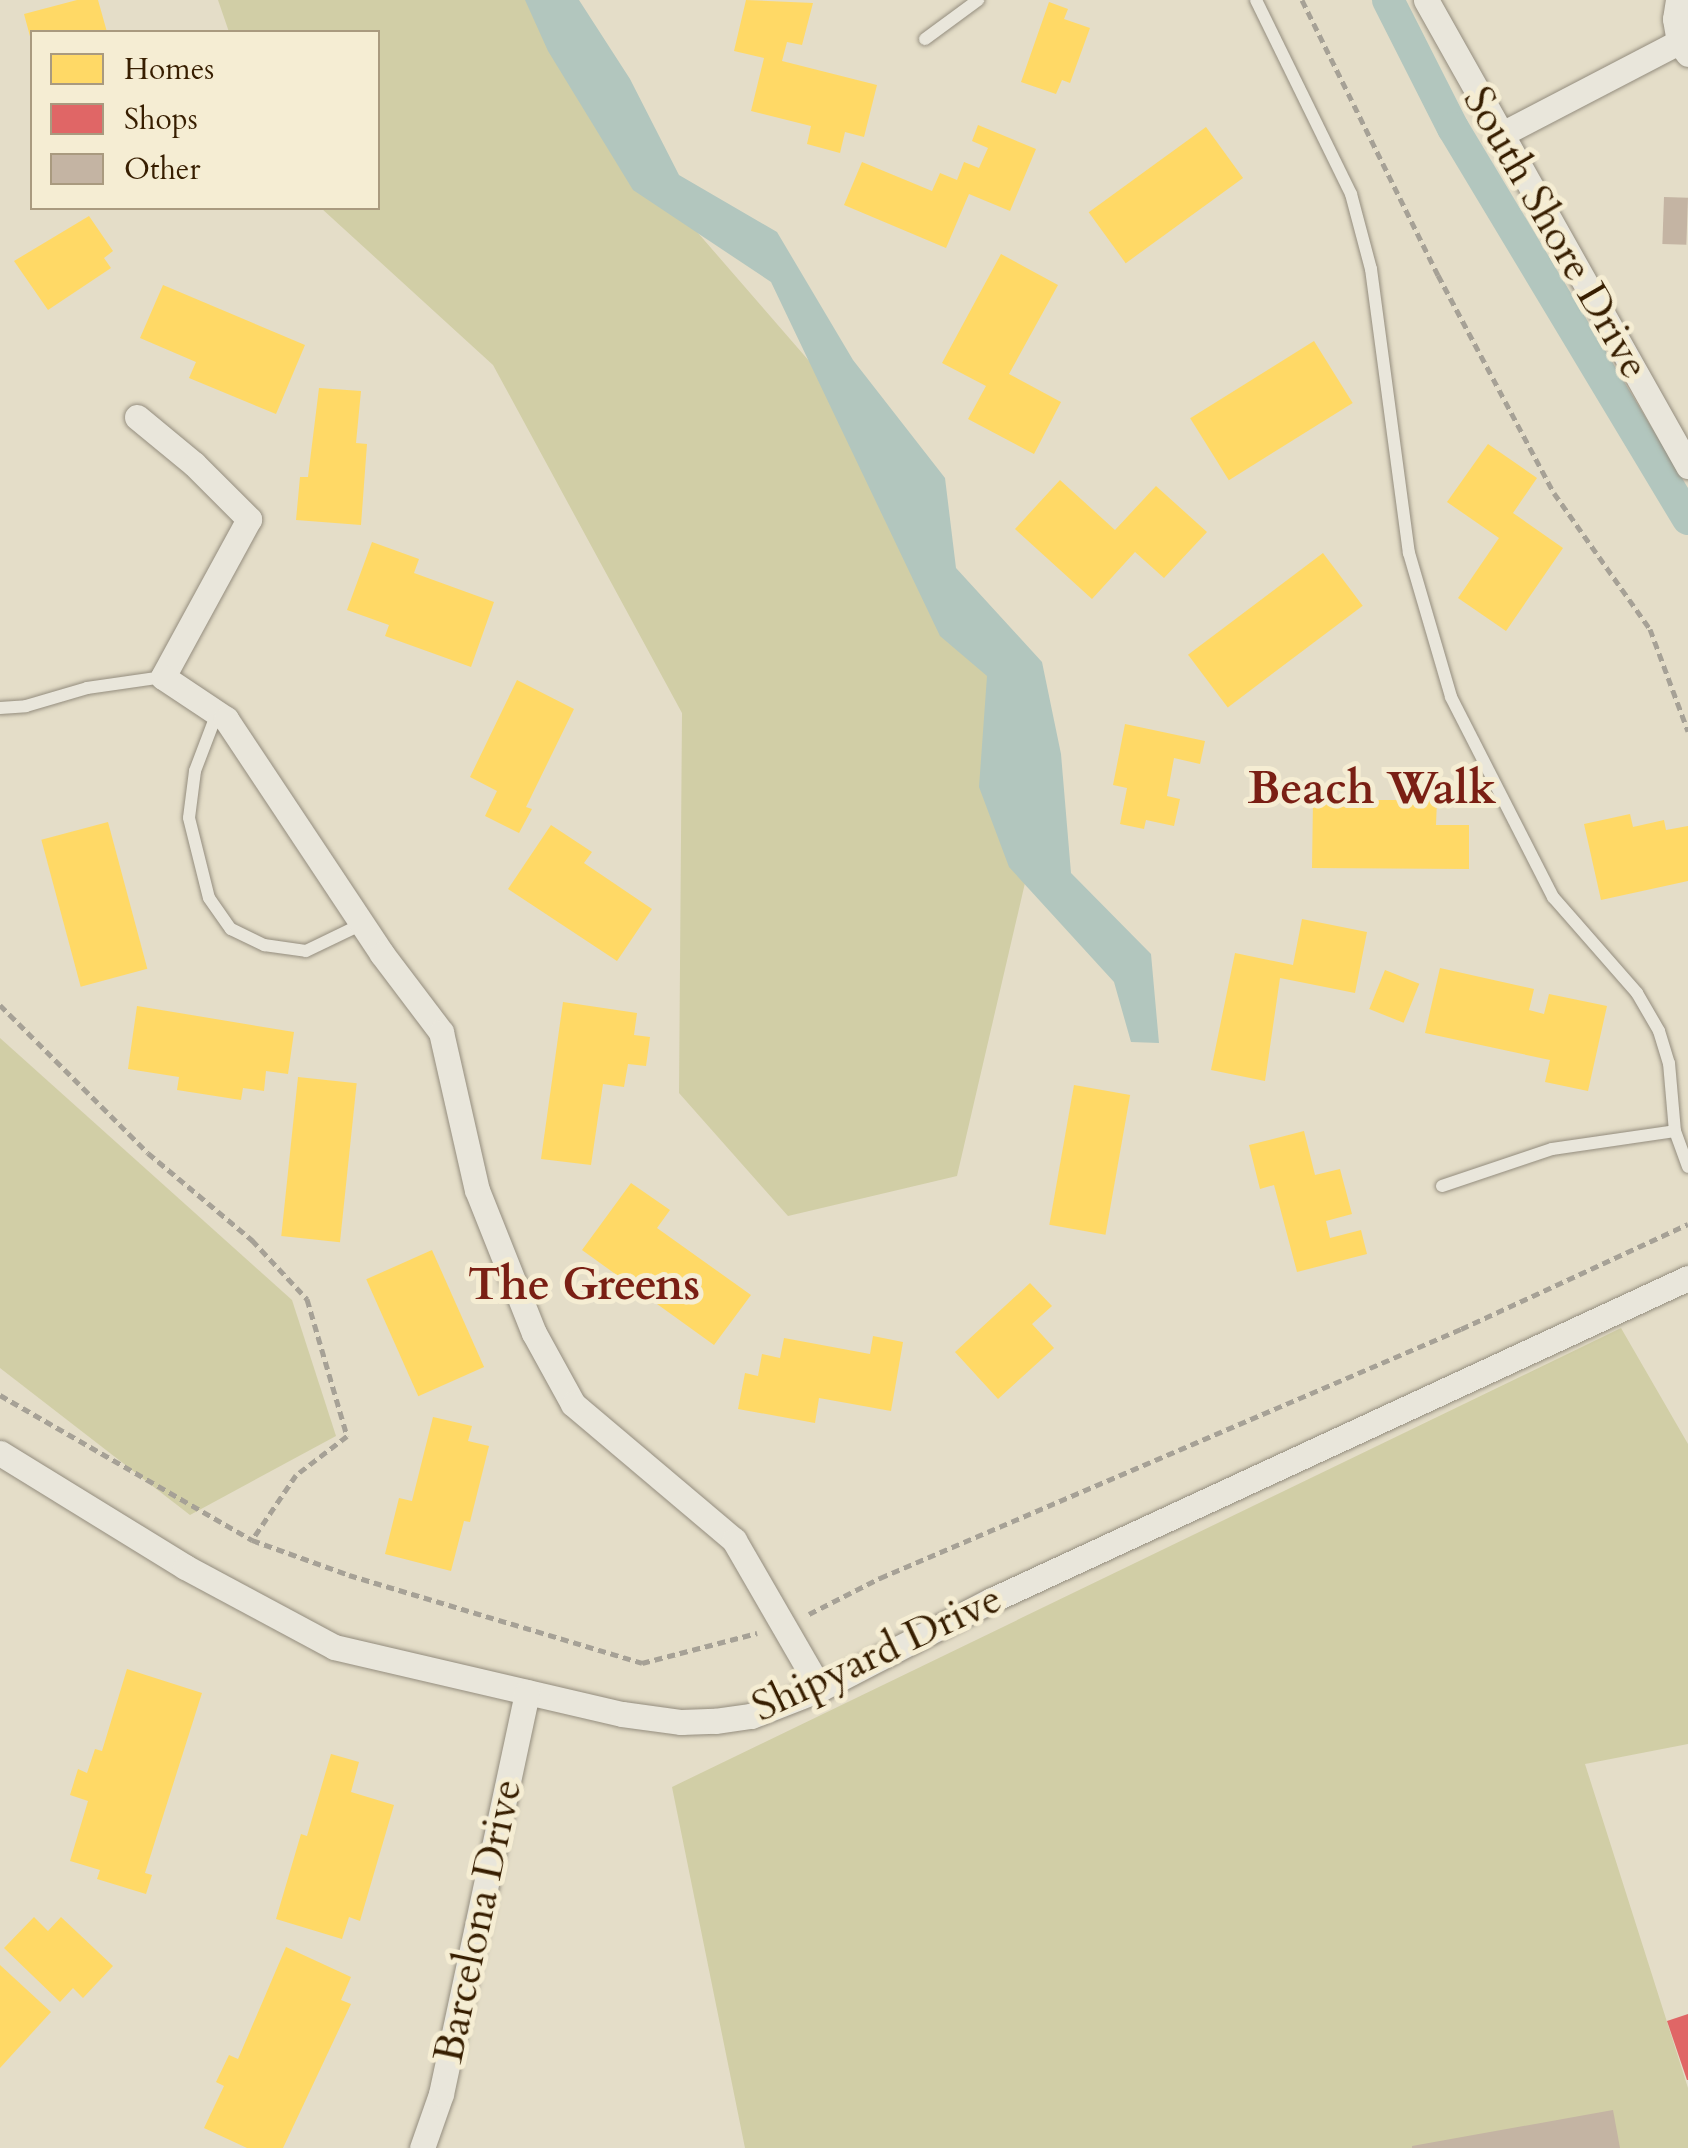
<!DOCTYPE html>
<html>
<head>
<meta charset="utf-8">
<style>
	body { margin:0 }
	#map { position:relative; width:1688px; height:2148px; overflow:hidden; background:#e4ddc8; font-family:Cardo,serif }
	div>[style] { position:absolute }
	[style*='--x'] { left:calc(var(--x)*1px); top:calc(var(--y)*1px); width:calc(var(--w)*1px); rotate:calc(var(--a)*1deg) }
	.green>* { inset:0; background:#d1cea6 }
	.water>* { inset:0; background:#b2c6be }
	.homes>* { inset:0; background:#ffd966; transform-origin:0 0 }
	.shops>* { inset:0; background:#e06666 }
	.canal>* { height:32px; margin:-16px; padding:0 16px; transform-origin:16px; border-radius:16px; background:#b2c6be }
	.building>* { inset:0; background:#c4b4a3; transform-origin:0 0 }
	.path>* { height:5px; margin-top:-2.5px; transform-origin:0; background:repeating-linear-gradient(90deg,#a6a196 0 8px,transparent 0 13px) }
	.roads { filter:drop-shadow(0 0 2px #948d7e) drop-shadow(0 0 2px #948d7e) }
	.service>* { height:12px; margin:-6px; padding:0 6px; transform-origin:6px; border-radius:6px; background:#e9e6db }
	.minor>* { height:25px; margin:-12.5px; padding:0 12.5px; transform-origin:12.5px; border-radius:12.5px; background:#e9e6db }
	span { translate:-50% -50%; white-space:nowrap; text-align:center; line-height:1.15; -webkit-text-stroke:10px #f5edd3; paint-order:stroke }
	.street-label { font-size:42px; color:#371e00 }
	.neighbourhood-label { font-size:45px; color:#7a1f14; font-weight:700 }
	.legend { position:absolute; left:30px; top:30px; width:350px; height:180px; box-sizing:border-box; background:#f5edd3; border:2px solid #a99a7f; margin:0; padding:12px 18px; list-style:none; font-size:30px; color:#371e00 }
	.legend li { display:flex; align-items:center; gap:20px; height:50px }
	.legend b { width:50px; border:2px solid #a99a7f }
</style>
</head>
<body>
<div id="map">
	<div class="green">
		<div style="clip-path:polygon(218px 0,537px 0,698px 233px,836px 392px,1047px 788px,957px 1176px,788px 1216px,679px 1093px,682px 713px,493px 365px,321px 208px,378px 208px,378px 32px,229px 32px)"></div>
		<div style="clip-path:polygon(0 1038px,292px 1300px,336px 1436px,190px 1515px,0 1368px)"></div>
		<div style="clip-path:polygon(1621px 1328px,1688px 1444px,1688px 1744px,1585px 1764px,1688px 2088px,1688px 2148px,745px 2148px,672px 1787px)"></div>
	</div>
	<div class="water">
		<div style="clip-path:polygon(525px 0,579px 0,630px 79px,679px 175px,777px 232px,853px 360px,945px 478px,956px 568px,1042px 662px,1061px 754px,1071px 873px,1151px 954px,1159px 1043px,1131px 1042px,1114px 982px,1009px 867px,979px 787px,987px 676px,940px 636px,771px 282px,633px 190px,548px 51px)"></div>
	</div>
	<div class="homes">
		<div style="clip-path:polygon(77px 0,98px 0,107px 32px,32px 32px,31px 40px,24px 14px)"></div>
		<div style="clip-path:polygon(746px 0,813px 3px,802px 45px,787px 42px,782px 61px,877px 85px,864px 137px,845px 132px,840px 153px,807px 144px,811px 126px,751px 111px,764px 58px,734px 51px)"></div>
		<div style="clip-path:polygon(1049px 2px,1068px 9px,1064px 19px,1090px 28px,1070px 83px,1062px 80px,1056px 94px,1021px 82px)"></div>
		<div style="clip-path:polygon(978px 125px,1036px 149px,1010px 211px,969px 194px,946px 248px,844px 205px,862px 162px,932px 191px,940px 173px,957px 180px,964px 162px,979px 168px,988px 148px,972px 141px)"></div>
		<div style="left:1206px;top:127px;width:63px;height:145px;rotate:54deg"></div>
		<div style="clip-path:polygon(89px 216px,113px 251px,104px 258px,111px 268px,48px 310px,14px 261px)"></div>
		<div style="clip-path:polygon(1001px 254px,1058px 285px,1009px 374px,1061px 402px,1034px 454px,968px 419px,986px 386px,942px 363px)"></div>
		<div style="clip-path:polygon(163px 285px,305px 345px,276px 414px,189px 378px,196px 362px,140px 338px)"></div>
		<div style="left:1314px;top:341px;width:73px;height:146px;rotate:58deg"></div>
		<div style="clip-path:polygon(319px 388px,361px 391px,356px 443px,367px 444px,361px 525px,296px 520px,300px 477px,308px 477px)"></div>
		<div style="clip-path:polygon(1488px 444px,1537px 478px,1513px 513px,1563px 548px,1506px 631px,1458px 598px,1499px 538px,1447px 502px)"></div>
		<div style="clip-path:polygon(1060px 480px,1115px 530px,1156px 486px,1207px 532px,1164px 578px,1135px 552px,1092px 599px,1015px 529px)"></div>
		<div style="clip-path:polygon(372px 542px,419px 559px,414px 573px,494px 602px,471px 667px,385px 636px,389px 625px,347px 610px)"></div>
		<div style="left:1323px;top:553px;width:66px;height:169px;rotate:53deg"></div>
		<div style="clip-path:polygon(517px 680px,574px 709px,526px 807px,532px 809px,519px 833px,485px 816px,497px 791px,470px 777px)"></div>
		<div style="clip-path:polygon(1125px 724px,1205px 741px,1200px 764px,1174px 758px,1167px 796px,1180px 799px,1174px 826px,1146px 820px,1144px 829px,1120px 824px,1127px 788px,1113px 785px)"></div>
		<div style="clip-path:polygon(1313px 800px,1437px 800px,1436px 825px,1469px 825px,1469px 869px,1312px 868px)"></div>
		<div style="clip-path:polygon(1630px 814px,1633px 827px,1664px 820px,1666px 830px,1688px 826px,1688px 881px,1601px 900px,1584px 824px)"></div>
		<div style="left:108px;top:822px;width:152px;height:69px;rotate:75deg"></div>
		<div style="clip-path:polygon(551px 825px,592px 852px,584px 863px,652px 909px,617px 961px,508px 889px)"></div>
		<div style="clip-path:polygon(1302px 919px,1367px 932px,1355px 993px,1280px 978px,1265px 1081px,1211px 1070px,1235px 953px,1293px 965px)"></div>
		<div style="clip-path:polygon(1440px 968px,1534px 989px,1529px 1010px,1544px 1014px,1549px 994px,1607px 1006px,1588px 1091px,1545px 1082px,1550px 1060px,1425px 1033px)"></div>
		<div style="left:1385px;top:970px;width:37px;height:42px;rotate:22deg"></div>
		<div style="clip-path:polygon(563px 1002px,637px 1013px,634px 1035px,650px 1037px,646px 1066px,628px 1064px,624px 1087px,603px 1084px,591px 1165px,541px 1159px)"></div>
		<div style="clip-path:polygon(137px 1006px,294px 1032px,288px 1074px,266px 1071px,264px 1091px,243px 1088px,241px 1100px,177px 1090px,179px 1077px,128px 1069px)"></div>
		<div style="left:298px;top:1077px;width:59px;height:160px;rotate:6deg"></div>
		<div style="left:1074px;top:1085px;width:57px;height:142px;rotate:10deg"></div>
		<div style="clip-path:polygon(1304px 1131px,1315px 1175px,1340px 1169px,1352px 1214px,1326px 1221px,1330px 1238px,1361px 1230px,1367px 1254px,1297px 1272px,1274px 1185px,1260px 1189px,1249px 1145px)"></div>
		<div style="clip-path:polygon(631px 1183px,670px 1210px,657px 1228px,751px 1295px,714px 1345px,582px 1250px)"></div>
		<div style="left:432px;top:1250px;width:128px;height:72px;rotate:66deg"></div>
		<div style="clip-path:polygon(1030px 1283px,1052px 1306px,1032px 1324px,1054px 1348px,998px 1399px,955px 1352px)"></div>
		<div style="clip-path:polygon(873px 1336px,903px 1342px,891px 1411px,819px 1398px,815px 1423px,738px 1409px,745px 1373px,758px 1376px,762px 1354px,780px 1358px,784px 1338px,870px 1354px)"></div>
		<div style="clip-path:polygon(433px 1417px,472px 1426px,468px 1441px,489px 1446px,470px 1522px,464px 1521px,451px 1571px,385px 1554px,399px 1498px,412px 1501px)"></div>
		<div style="clip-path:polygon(127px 1669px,202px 1693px,145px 1873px,152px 1875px,146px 1894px,97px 1879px,100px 1870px,70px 1861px,88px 1801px,70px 1795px,78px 1769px,87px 1773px,95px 1749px,102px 1751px)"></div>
		<div style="clip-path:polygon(331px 1754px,359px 1762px,351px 1792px,394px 1805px,360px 1921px,349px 1917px,342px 1939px,276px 1919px,301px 1834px,307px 1836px)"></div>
		<div style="clip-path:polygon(34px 1917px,48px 1931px,61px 1917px,113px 1966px,83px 1998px,73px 1988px,60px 2002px,4px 1948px)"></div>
		<div style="clip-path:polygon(286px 1947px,351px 1977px,341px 2000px,351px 2004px,283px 2148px,247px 2148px,204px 2128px,224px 2086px,216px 2082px,229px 2055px,238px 2059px)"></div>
		<div style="clip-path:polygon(0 1965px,51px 2012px,0 2068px)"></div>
	</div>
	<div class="shops">
		<div style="clip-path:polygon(1688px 2014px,1688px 2080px,1687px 2080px,1667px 2021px)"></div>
	</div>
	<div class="canal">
		<div style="--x:1388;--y:0;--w:144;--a:63.1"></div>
		<div style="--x:1453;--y:128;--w:456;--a:59"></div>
	</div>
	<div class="building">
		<div style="left:1664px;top:197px;width:24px;height:47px;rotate:2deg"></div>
		<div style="clip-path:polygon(1613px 2110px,1620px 2148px,1412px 2148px,1412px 2146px)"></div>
	</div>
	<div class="path">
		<div style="--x:1302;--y:0;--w:307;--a:63.7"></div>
		<div style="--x:1438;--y:275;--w:247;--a:62"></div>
		<div style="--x:1554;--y:493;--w:166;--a:54.8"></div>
		<div style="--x:1650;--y:629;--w:109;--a:69.6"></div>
		<div style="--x:0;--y:1005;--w:209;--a:45"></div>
		<div style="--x:148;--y:1153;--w:136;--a:39.9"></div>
		<div style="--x:252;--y:1240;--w:81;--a:47"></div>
		<div style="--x:307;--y:1299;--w:143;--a:73.7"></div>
		<div style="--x:347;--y:1436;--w:64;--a:142.6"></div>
		<div style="--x:296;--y:1475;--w:78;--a:124.1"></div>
		<div style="--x:0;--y:1395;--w:291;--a:29.9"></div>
		<div style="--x:252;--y:1540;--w:103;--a:19.8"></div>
		<div style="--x:349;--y:1575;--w:306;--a:16.7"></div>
		<div style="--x:642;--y:1663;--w:119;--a:-14.6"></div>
		<div style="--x:809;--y:1614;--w:80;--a:-26.9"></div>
		<div style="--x:880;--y:1578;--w:632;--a:-23.2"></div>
		<div style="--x:1461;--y:1329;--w:250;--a:-24.8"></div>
	</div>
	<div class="roads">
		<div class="service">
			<div style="--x:1256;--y:0;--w:216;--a:63.9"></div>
			<div style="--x:1351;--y:194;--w:78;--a:75.1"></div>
			<div style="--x:1371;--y:269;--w:287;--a:82.4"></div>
			<div style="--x:1409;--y:553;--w:150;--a:73.7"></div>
			<div style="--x:1451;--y:697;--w:225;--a:63"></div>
			<div style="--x:1553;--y:897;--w:128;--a:48.8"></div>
			<div style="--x:1637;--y:993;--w:44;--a:59.9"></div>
			<div style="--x:1659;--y:1031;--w:34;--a:73"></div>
			<div style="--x:1669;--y:1063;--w:68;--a:85"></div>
			<div style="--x:1675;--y:1131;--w:38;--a:70"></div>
			<div style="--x:925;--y:39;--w:66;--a:-36.3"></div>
			<div style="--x:0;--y:708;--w:26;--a:-4"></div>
			<div style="--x:26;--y:706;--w:64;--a:-16.4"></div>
			<div style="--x:87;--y:688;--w:77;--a:-8.2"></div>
			<div style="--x:217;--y:713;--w:62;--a:110.8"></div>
			<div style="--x:195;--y:771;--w:47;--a:97.3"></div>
			<div style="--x:189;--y:818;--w:82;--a:76"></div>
			<div style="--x:209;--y:898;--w:38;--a:55"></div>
			<div style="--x:231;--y:929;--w:37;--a:26"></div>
			<div style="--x:264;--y:945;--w:42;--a:8.1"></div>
			<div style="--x:306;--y:951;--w:62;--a:-25.7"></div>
			<div style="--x:1442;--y:1186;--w:116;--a:-18.6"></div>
			<div style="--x:1552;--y:1149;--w:124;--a:-8.3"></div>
		</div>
		<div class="minor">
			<div style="--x:1426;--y:0;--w:535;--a:60.65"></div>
			<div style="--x:1678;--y:0;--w:19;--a:99"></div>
			<div style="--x:1675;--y:19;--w:23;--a:80"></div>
			<div style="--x:1679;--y:42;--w:15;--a:53"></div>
			<div style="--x:1500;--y:135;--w:202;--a:-27.5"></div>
			<div style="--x:137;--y:417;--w:74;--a:39.5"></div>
			<div style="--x:194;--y:464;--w:78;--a:45"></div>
			<div style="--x:249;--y:519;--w:180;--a:118.6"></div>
			<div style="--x:163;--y:677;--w:76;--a:33.7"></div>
			<div style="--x:226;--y:719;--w:282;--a:56.4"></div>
			<div style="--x:382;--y:954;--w:98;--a:52.9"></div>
			<div style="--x:441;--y:1032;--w:162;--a:77.2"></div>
			<div style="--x:477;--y:1190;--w:154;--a:68.3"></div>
			<div style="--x:534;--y:1333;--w:81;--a:61.2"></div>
			<div style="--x:573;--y:1404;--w:211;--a:40.2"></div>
			<div style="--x:734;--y:1540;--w:172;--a:60"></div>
			<div style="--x:0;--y:1453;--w:217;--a:31.6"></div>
			<div style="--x:185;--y:1567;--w:169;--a:28.2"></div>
			<div style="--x:334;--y:1647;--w:296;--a:13.1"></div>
			<div style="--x:622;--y:1714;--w:60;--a:7.7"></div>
			<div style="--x:681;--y:1722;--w:34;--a:-2"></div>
			<div style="--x:715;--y:1721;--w:36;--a:-8"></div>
			<div style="--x:751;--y:1716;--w:74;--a:-21.4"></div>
			<div style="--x:820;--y:1689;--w:194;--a:-27.4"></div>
			<div style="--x:992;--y:1600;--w:767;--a:-24.83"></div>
			<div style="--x:422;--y:2148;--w:57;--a:-70.6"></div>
			<div style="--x:441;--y:2094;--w:411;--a:-77.9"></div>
		</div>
	</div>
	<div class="street-label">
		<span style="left:1556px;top:233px;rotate:60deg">South Shore Drive</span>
		<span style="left:877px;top:1653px;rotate:-25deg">Shipyard Drive</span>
		<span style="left:478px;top:1921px;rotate:-78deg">Barcelona Drive</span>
	</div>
	<div class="neighbourhood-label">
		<span style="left:1372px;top:789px">Beach Walk</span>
		<span style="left:584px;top:1285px">The Greens</span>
	</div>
	<ul class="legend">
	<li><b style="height:28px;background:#ffd966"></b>Homes</li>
	<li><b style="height:28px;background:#e06666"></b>Shops</li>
	<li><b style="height:28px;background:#c4b4a3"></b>Other</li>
	</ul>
</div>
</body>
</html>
